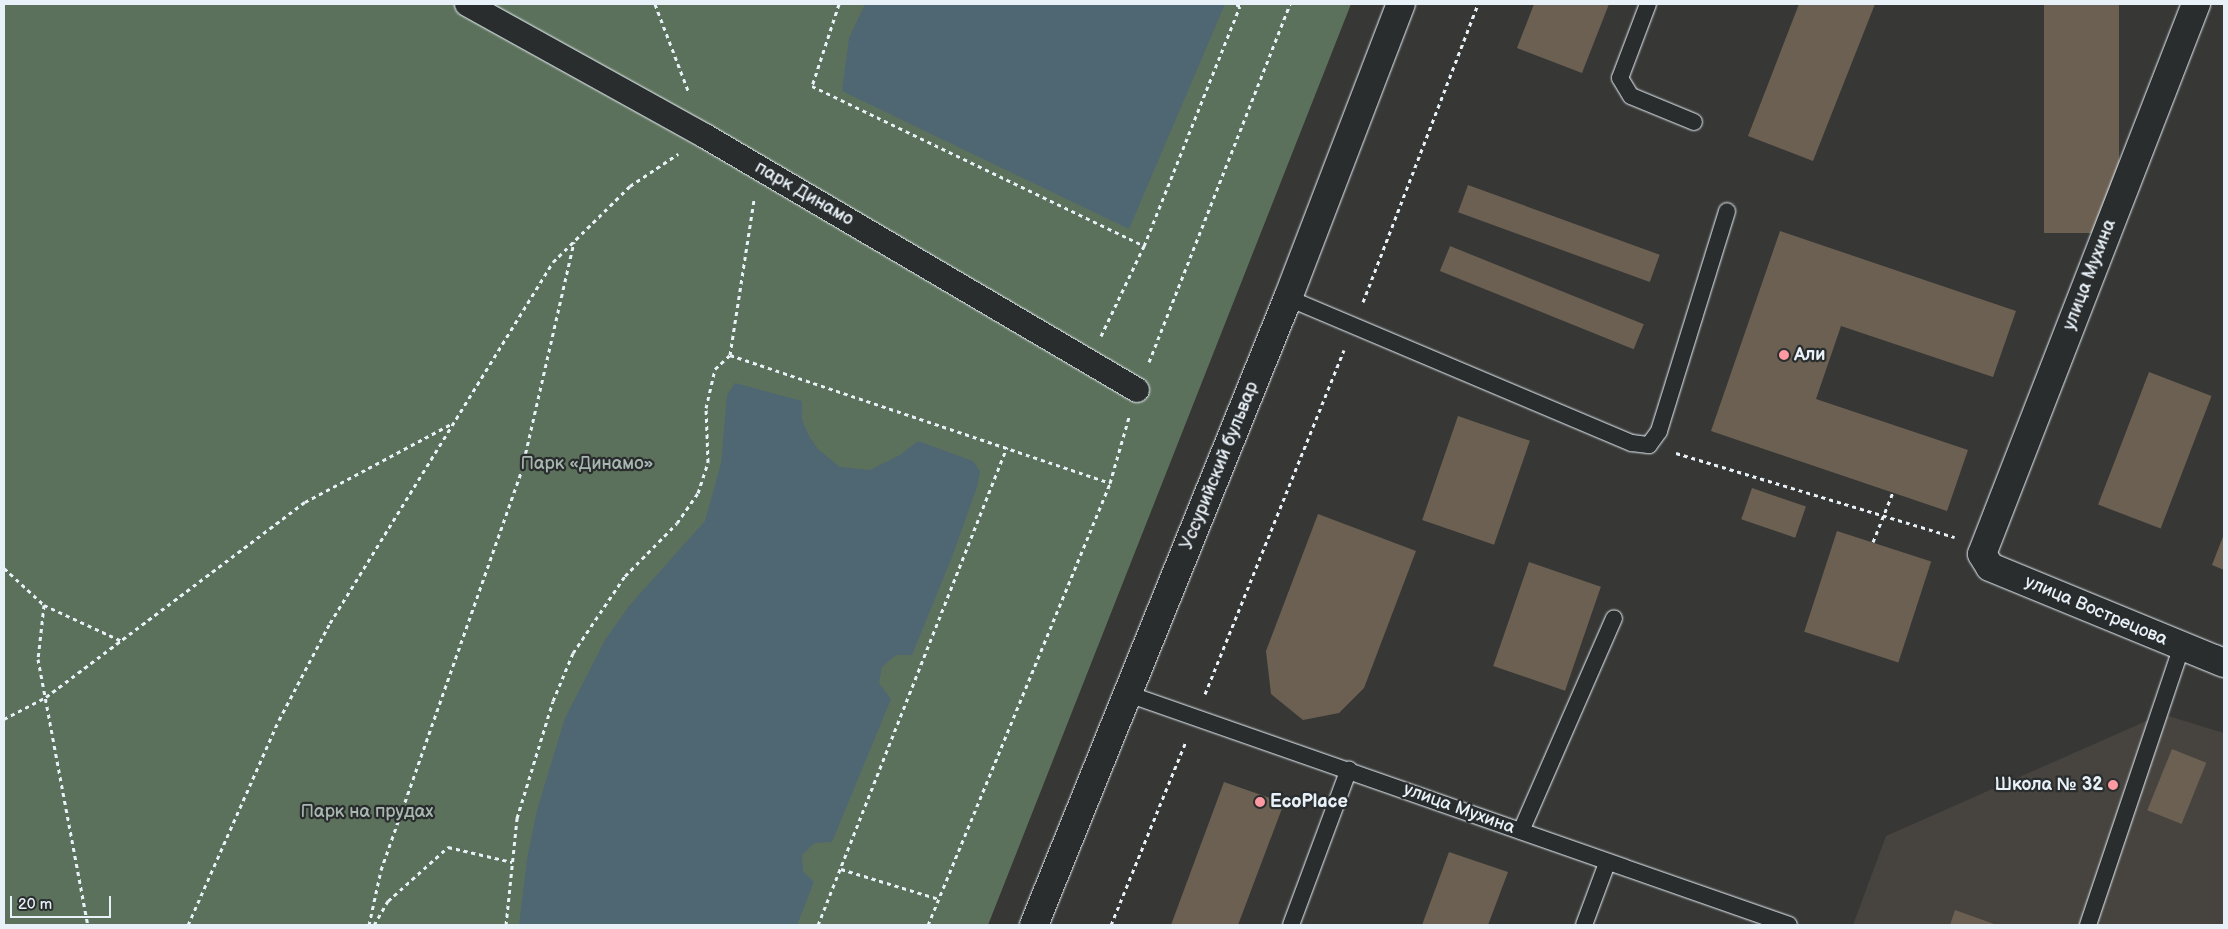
<!DOCTYPE html>
<html>
<head>
<meta charset="utf-8">
<style>
	body { margin:0 }
	#map { position:relative; width:2228px; height:929px; overflow:hidden; background:#373735; font-family:"Balsamiq Sans",sans-serif }
	div>[style] { position:absolute }
	[style*='--x'] { left:calc(var(--x)*1px); top:calc(var(--y)*1px); width:calc(var(--w)*1px); rotate:calc(var(--a)*1deg) }
	.built>* { inset:0; background:#47433e }
	.green>* { inset:0; background:#5c715b }
	.water>* { inset:0; background:#4f6673 }
	.building>* { inset:0; background:#6c6052; transform-origin:0 0 }
	.path>* { height:3px; margin-top:-1.5px; transform-origin:0; background:repeating-linear-gradient(90deg,#e8f1f8 0 4px,transparent 0 8px) }
	.roads { filter:drop-shadow(0 0 1px #e8f1f8) drop-shadow(0 0 1px #e8f1f8) }
	.service>* { height:16px; margin:-8px; padding:0 8px; transform-origin:8px; border-radius:8px; background:#2a2d2e }
	.pedestrian>* { height:24px; margin:-12px; padding:0 12px; transform-origin:12px; border-radius:12px; background:#2a2d2e }
	.minor>* { height:28px; margin:-14px; padding:0 14px; transform-origin:14px; border-radius:14px; background:#2a2d2e }
	.tertiary>* { height:28px; margin:-14px; padding:0 14px; transform-origin:14px; border-radius:14px; background:#2a2d2e }
	.path-bridge>* { height:3px; margin-top:-1.5px; transform-origin:0; background:repeating-linear-gradient(90deg,#e8f1f8 0 4px,transparent 0 8px) }
	.dots>* { width:14px; height:14px; translate:-50% -50%; box-sizing:border-box; border:2px solid #2a2d2e; border-radius:50% }
	span { translate:-50% -50%; white-space:nowrap; text-align:center; line-height:1.15; -webkit-text-stroke:4.5px #2a2d2e; paint-order:stroke }
	.street-label { font-size:18px; color:#e8f1f8 }
	.poi-label { font-size:18px; color:#e8f1f8; font-weight:700 }
	.left { translate:0 -50%; text-align:left }
	.right { translate:-100% -50%; text-align:right }
	.park-label { font-size:18px; color:#a9b7b1 }
	.frame { position:absolute; inset:0; border:5px solid #e8f1f8; pointer-events:none }
	.scale { position:absolute; left:10px; top:896px; width:101px; height:22px; box-sizing:border-box; border:2px solid #e8f1f8; border-top:0; padding-left:6px; font-size:15px; line-height:18px; white-space:nowrap; color:#e8f1f8; -webkit-text-stroke:4px #2a2d2e; paint-order:stroke }
</style>
</head>
<body>
<div id="map">
	<div class="built">
		<div style="clip-path:polygon(2162px 714px,2224px 733px,2224px 925px,1853px 925px,1886px 836px)"></div>
	</div>
	<div class="green">
		<div style="clip-path:polygon(4px 4px,1351px 4px,988px 925px,4px 925px)"></div>
	</div>
	<div class="water">
		<div style="clip-path:polygon(865px 4px,1225px 4px,1129px 229px,842px 91px,849px 38px)"></div>
		<div style="clip-path:polygon(735px 383px,802px 401px,802px 420px,809px 436px,818px 449px,840px 467px,870px 470px,900px 455px,918px 441px,973px 461px,980px 471px,977px 487px,952px 557px,912px 655px,896px 655px,882px 667px,879px 683px,891px 699px,832px 842px,815px 843px,802px 855px,803px 871px,814px 882px,797px 925px,519px 925px,527px 859px,537px 810px,565px 718px,605px 640px,629px 606px,705px 521px,721px 463px,727px 395px)"></div>
	</div>
	<div class="building">
		<div style="clip-path:polygon(1534px 4px,1609px 4px,1582px 73px,1517px 48px)"></div>
		<div style="clip-path:polygon(1799px 4px,1875px 4px,1813px 161px,1748px 136px)"></div>
		<div style="left:2044px;top:4px;width:75px;height:229px"></div>
		<div style="left:1468px;top:185px;width:204px;height:29px;rotate:20deg"></div>
		<div style="clip-path:polygon(1780px 231px,2016px 311px,1993px 377px,1841px 326px,1816px 399px,1968px 450px,1947px 511px,1711px 431px)"></div>
		<div style="left:1450px;top:246px;width:209px;height:27px;rotate:22deg"></div>
		<div style="left:2149px;top:372px;width:67px;height:142px;rotate:21deg"></div>
		<div style="left:1458px;top:416px;width:76px;height:110px;rotate:19deg"></div>
		<div style="left:1752px;top:488px;width:57px;height:33px;rotate:19deg"></div>
		<div style="clip-path:polygon(1318px 514px,1416px 551px,1364px 688px,1339px 713px,1303px 720px,1271px 694px,1266px 651px)"></div>
		<div style="left:1837px;top:531px;width:99px;height:106px;rotate:18deg"></div>
		<div style="clip-path:polygon(2224px 534px,2224px 570px,2212px 565px)"></div>
		<div style="left:1529px;top:562px;width:76px;height:110px;rotate:19deg"></div>
		<div style="left:2172px;top:749px;width:37px;height:66px;rotate:22deg"></div>
		<div style="clip-path:polygon(1224px 782px,1284px 803px,1238px 925px,1171px 925px)"></div>
		<div style="clip-path:polygon(1449px 852px,1508px 872px,1488px 925px,1422px 925px)"></div>
		<div style="clip-path:polygon(1955px 910px,1997px 925px,1950px 925px)"></div>
	</div>
	<div class="path">
		<div style="--x:655;--y:4;--w:95;--a:69.1"></div>
		<div style="--x:839;--y:4;--w:86;--a:108.2"></div>
		<div style="--x:812;--y:86;--w:369;--a:25.7"></div>
		<div style="--x:1363;--y:302;--w:319;--a:-68.9"></div>
		<div style="--x:1101;--y:336;--w:100;--a:-64.5"></div>
		<div style="--x:1144;--y:246;--w:258;--a:-68.2"></div>
		<div style="--x:1240;--y:6;--w:5;--a:-158"></div>
		<div style="--x:730;--y:355;--w:157;--a:-81.2"></div>
		<div style="--x:1149;--y:362;--w:385;--a:-68.5"></div>
		<div style="--x:1676;--y:453;--w:291;--a:16.8"></div>
		<div style="--x:4;--y:568;--w:54;--a:42.8"></div>
		<div style="--x:44;--y:605;--w:54;--a:96.3"></div>
		<div style="--x:38;--y:659;--w:271;--a:79.4"></div>
		<div style="--x:44;--y:605;--w:86;--a:24.8"></div>
		<div style="--x:1205;--y:694;--w:371;--a:-68"></div>
		<div style="--x:4;--y:719;--w:47;--a:-27.6"></div>
		<div style="--x:46;--y:697;--w:324;--a:-37"></div>
		<div style="--x:305;--y:502;--w:168;--a:-28.1"></div>
		<div style="--x:841;--y:869;--w:102;--a:17"></div>
		<div style="--x:188;--y:925;--w:224;--a:-66.1"></div>
		<div style="--x:279;--y:720;--w:110;--a:-62.3"></div>
		<div style="--x:330;--y:623;--w:424;--a:-58.3"></div>
		<div style="--x:553;--y:262;--w:108;--a:-44.6"></div>
		<div style="--x:630;--y:186;--w:58;--a:-33.7"></div>
		<div style="--x:369;--y:925;--w:56;--a:-77.7"></div>
		<div style="--x:381;--y:870;--w:425;--a:-70.6"></div>
		<div style="--x:522;--y:469;--w:233;--a:-77.1"></div>
		<div style="--x:374;--y:925;--w:28;--a:-60"></div>
		<div style="--x:388;--y:901;--w:81;--a:-42"></div>
		<div style="--x:448;--y:847;--w:66;--a:13.2"></div>
		<div style="--x:506;--y:925;--w:108;--a:-84.1"></div>
		<div style="--x:517;--y:818;--w:122;--a:-72.9"></div>
		<div style="--x:553;--y:701;--w:52;--a:-67.4"></div>
		<div style="--x:573;--y:653;--w:93;--a:-56"></div>
		<div style="--x:625;--y:576;--w:74;--a:-45.5"></div>
		<div style="--x:677;--y:523;--w:37;--a:-55"></div>
		<div style="--x:698;--y:493;--w:33;--a:-72"></div>
		<div style="--x:708;--y:462;--w:54;--a:-92.1"></div>
		<div style="--x:706;--y:408;--w:40;--a:-77"></div>
		<div style="--x:715;--y:369;--w:21;--a:-43"></div>
		<div style="--x:730;--y:355;--w:401;--a:18.6"></div>
		<div style="--x:818;--y:925;--w:514;--a:-68.43"></div>
		<div style="--x:928;--y:925;--w:478;--a:-67.6"></div>
		<div style="--x:1110;--y:483;--w:69;--a:-73.9"></div>
		<div style="--x:1111;--y:925;--w:199;--a:-67.8"></div>
	</div>
	<div class="roads">
		<div class="service">
			<div style="--x:1648;--y:4;--w:79;--a:110.7"></div>
			<div style="--x:1620;--y:78;--w:21;--a:59"></div>
			<div style="--x:1631;--y:96;--w:68;--a:22.4"></div>
			<div style="--x:1288;--y:298;--w:373;--a:22.9"></div>
			<div style="--x:1632;--y:443;--w:17;--a:7"></div>
			<div style="--x:1649;--y:445;--w:17;--a:-54"></div>
			<div style="--x:1659;--y:431;--w:230;--a:-72.8"></div>
			<div style="--x:1128;--y:694;--w:700;--a:19.26"></div>
			<div style="--x:1521;--y:831;--w:232;--a:-66.4"></div>
			<div style="--x:1291;--y:925;--w:166;--a:-69.6"></div>
			<div style="--x:1584;--y:925;--w:66;--a:-69.6"></div>
			<div style="--x:2088;--y:925;--w:294;--a:-71.4"></div>
		</div>
		<div class="pedestrian">
			<div style="--x:467;--y:4;--w:272;--a:29"></div>
			<div style="--x:705;--y:136;--w:501;--a:30.45"></div>
		</div>
		<div class="minor">
			<div style="--x:2196;--y:4;--w:590;--a:111.26"></div>
			<div style="--x:1982;--y:554;--w:15;--a:58"></div>
			<div style="--x:1990;--y:567;--w:253;--a:22.3"></div>
		</div>
		<div class="tertiary">
			<div style="--x:1034;--y:925;--w:676;--a:-67.95"></div>
			<div style="--x:1288;--y:298;--w:315;--a:-69"></div>
		</div>
	</div>
	<div class="path-bridge">
		<div style="--x:1873;--y:542;--w:54;--a:-68.2"></div>
	</div>
	<div class="dots">
		<div style="left:1784px;top:355px;background:#ff9aa2"></div>
		<div style="left:2113px;top:785px;background:#ff9aa2"></div>
		<div style="left:1260px;top:802px;background:#ff9aa2"></div>
	</div>
	<div class="street-label">
		<span style="left:804px;top:194px;rotate:30deg">парк Динамо</span>
		<span style="left:2090px;top:275px;rotate:-69deg">улица Мухина</span>
		<span style="left:1220px;top:466px;rotate:-68deg">Уссурийский бульвар</span>
		<span style="left:2096px;top:611px;rotate:23deg">улица Вострецова</span>
		<span style="left:1459px;top:809px;rotate:20deg">улица Мухина</span>
	</div>
	<div class="poi-label">
		<span class="left" style="left:1794px;top:355px">Али</span>
		<span class="right" style="left:2103px;top:785px">Школа № 32</span>
		<span class="left" style="left:1270px;top:802px">EcoPlace</span>
	</div>
	<div class="park-label">
		<span style="left:587px;top:464px">Парк «Динамо»</span>
		<span style="left:367px;top:812px">Парк на прудах</span>
	</div>
	<div class="frame"></div>
	<div class="scale">20 m</div>
</div>
</body>
</html>
